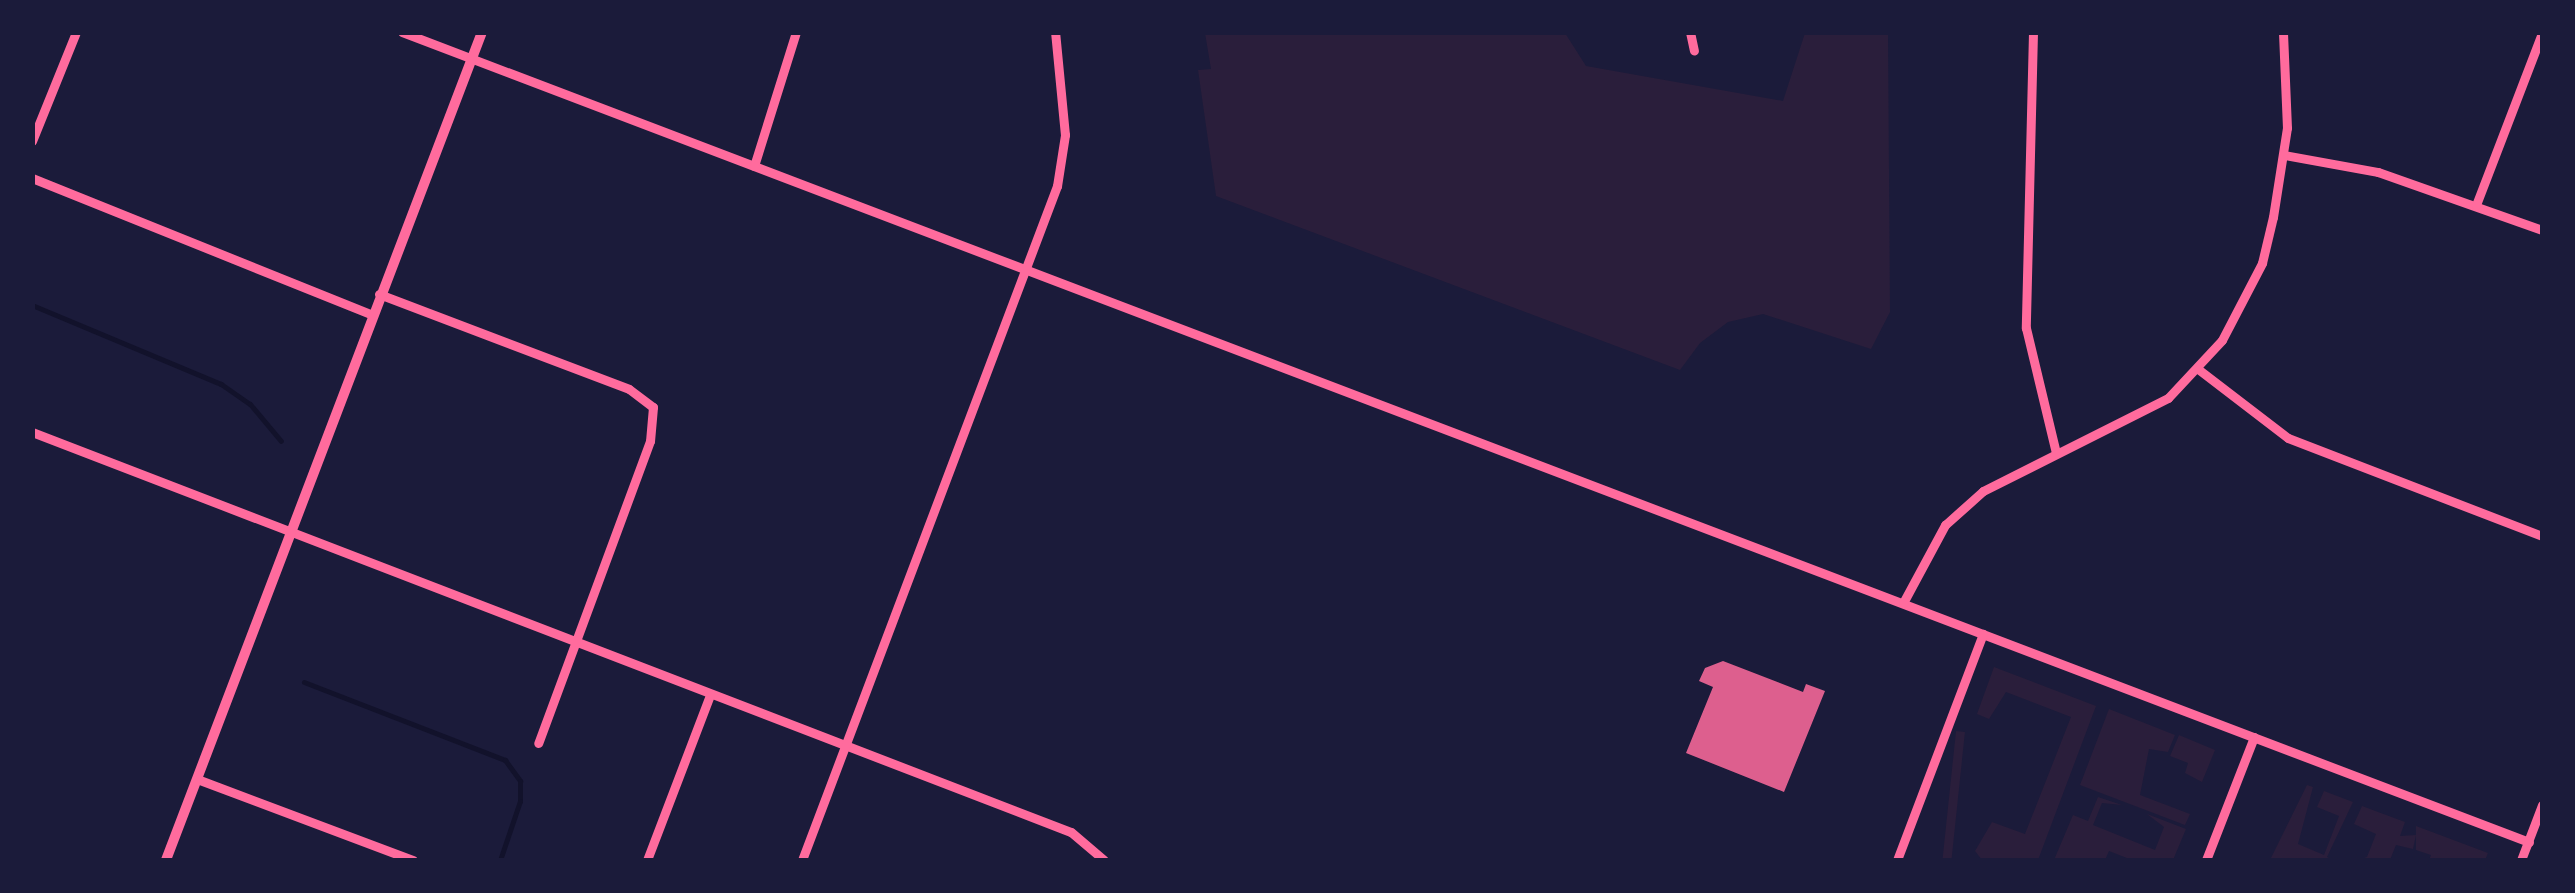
<!DOCTYPE html>
<html>
<head>
<meta charset="utf-8">
<style>
	body { margin:0 }
	#map { position:relative; width:2575px; height:893px; overflow:hidden; background:#1b1b3a; font-family:"IBM Plex Serif",serif }
	div>[style] { position:absolute }
	[style*='--x'] { left:calc(var(--x)*1px); top:calc(var(--y)*1px); width:calc(var(--w)*1px); rotate:calc(var(--a)*1deg) }
	.green>* { inset:0; background:#2a1e3b; transform-origin:0 0 }
	.stream>* { height:5px; margin:-2.5px; padding:0 2.5px; transform-origin:2.5px; border-radius:2.5px; background:#12122b }
	.building>* { inset:0; background:#dd5f8e }
	.minor>* { height:9px; margin:-4.5px; padding:0 4.5px; transform-origin:4.5px; border-radius:4.5px; background:#ff6b9d }
	.tertiary>* { height:10px; margin:-5px; padding:0 5px; transform-origin:5px; border-radius:5px; background:#ff6b9d }
	span { translate:-50% -50%; white-space:nowrap; text-align:center; line-height:1.15; -webkit-text-stroke:10px #1b1b3a; paint-order:stroke }
	.frame { position:absolute; inset:0; border:35px solid #1b1b3a; pointer-events:none }
</style>
</head>
<body>
<div id="map">
	<div class="green">
		<div style="clip-path:polygon(1205px 33px,1565px 33px,1586px 66px,1783px 101px,1805px 33px,1888px 33px,1890px 312px,1871px 349px,1763px 314px,1728px 322px,1700px 343px,1680px 370px,1216px 196px,1198px 70px,1211px 69px)"></div>
		<div style="clip-path:polygon(1994px 667px,2096px 706px,2038px 860px,1982px 860px,1975px 851px,1992px 822px,2025px 834px,2071px 717px,2006px 692px,1989px 719px,1977px 714px)"></div>
		<div style="clip-path:polygon(2109px 709px,2175px 735px,2168px 752px,2149px 749px,2140px 795px,2190px 814px,2185px 825px,2080px 785px)"></div>
		<div style="left:1956px;top:731px;width:9px;height:138px;rotate:6deg"></div>
		<div style="clip-path:polygon(2179px 735px,2215px 750px,2202px 782px,2185px 773px,2188px 763px,2170px 756px)"></div>
		<div style="clip-path:polygon(2307px 785px,2313px 787px,2298px 844px,2324px 855px,2339px 816px,2317px 807px,2324px 791px,2353px 802px,2327px 857px,2333px 860px,2270px 860px)"></div>
		<div style="clip-path:polygon(2098px 797px,2122px 805px,2102px 803px,2093px 825px,2155px 850px,2164px 827px,2147px 814px,2186px 829px,2173px 860px,2132px 860px,2109px 851px,2105px 860px,2054px 860px,2073px 815px,2088px 821px)"></div>
		<div style="clip-path:polygon(2362px 806px,2405px 822px,2400px 836px,2416px 835px,2413px 849px,2396px 845px,2390px 860px,2358px 860px,2367px 857px,2376px 834px,2354px 824px)"></div>
		<div style="clip-path:polygon(2416px 826px,2488px 853px,2485px 860px,2429px 860px,2431px 855px,2416px 850px)"></div>
	</div>
	<div class="stream">
		<div style="--x:32;--y:305;--w:205;--a:22.7"></div>
		<div style="--x:221;--y:384;--w:35;--a:35"></div>
		<div style="--x:250;--y:404;--w:48;--a:50"></div>
		<div style="--x:304;--y:682;--w:216;--a:21.2"></div>
		<div style="--x:505;--y:760;--w:26;--a:54"></div>
		<div style="--x:520;--y:781;--w:20;--a:90"></div>
		<div style="--x:520;--y:801;--w:62;--a:108.7"></div>
	</div>
	<div class="building">
		<div style="clip-path:polygon(1723px 661px,1803px 692px,1806px 684px,1825px 691px,1784px 792px,1686px 753px,1713px 687px,1699px 681px,1705px 668px)"></div>
	</div>
	<div class="minor">
		<div style="--x:402;--y:32;--w:2276;--a:20.85"></div>
		<div style="--x:1690;--y:32;--w:19;--a:78"></div>
		<div style="--x:2033;--y:32;--w:296;--a:91.4"></div>
		<div style="--x:2026;--y:328;--w:129;--a:76.5"></div>
		<div style="--x:32;--y:141;--w:118;--a:-68"></div>
		<div style="--x:2284;--y:155;--w:96;--a:10.3"></div>
		<div style="--x:2378;--y:172;--w:174;--a:19.5"></div>
		<div style="--x:754;--y:166;--w:140;--a:-72.6"></div>
		<div style="--x:32;--y:178;--w:365;--a:21.9"></div>
		<div style="--x:2476;--y:205;--w:184;--a:-69"></div>
		<div style="--x:379;--y:294;--w:267;--a:20.8"></div>
		<div style="--x:629;--y:389;--w:30;--a:37"></div>
		<div style="--x:653;--y:407;--w:34;--a:95"></div>
		<div style="--x:650;--y:441;--w:322;--a:110.3"></div>
		<div style="--x:2198;--y:369;--w:113;--a:37.5"></div>
		<div style="--x:2288;--y:438;--w:272;--a:21.1"></div>
		<div style="--x:32;--y:432;--w:1113;--a:21.06"></div>
		<div style="--x:1071;--y:832;--w:43;--a:40.3"></div>
		<div style="--x:1903;--y:603;--w:89;--a:-61.7"></div>
		<div style="--x:1945;--y:525;--w:51;--a:-41.8"></div>
		<div style="--x:1983;--y:491;--w:207;--a:-26.7"></div>
		<div style="--x:2168;--y:398;--w:79;--a:-47"></div>
		<div style="--x:2222;--y:340;--w:87;--a:-62.5"></div>
		<div style="--x:2262;--y:263;--w:47;--a:-76.6"></div>
		<div style="--x:2273;--y:217;--w:90;--a:-81.1"></div>
		<div style="--x:2287;--y:128;--w:96;--a:-92.4"></div>
		<div style="--x:197;--y:779;--w:231;--a:20.6"></div>
		<div style="--x:647;--y:860;--w:177;--a:-69.1"></div>
		<div style="--x:802;--y:860;--w:721;--a:-69.28"></div>
		<div style="--x:1057;--y:186;--w:52;--a:-81.1"></div>
		<div style="--x:1065;--y:135;--w:103;--a:-95.5"></div>
		<div style="--x:1897;--y:860;--w:242;--a:-69.2"></div>
		<div style="--x:2206;--y:860;--w:132;--a:-68.7"></div>
		<div style="--x:2521;--y:860;--w:59;--a:-69.1"></div>
	</div>
	<div class="tertiary">
		<div style="--x:166;--y:860;--w:886;--a:-69.11"></div>
	</div>
	<div class="frame"></div>
</div>
</body>
</html>
